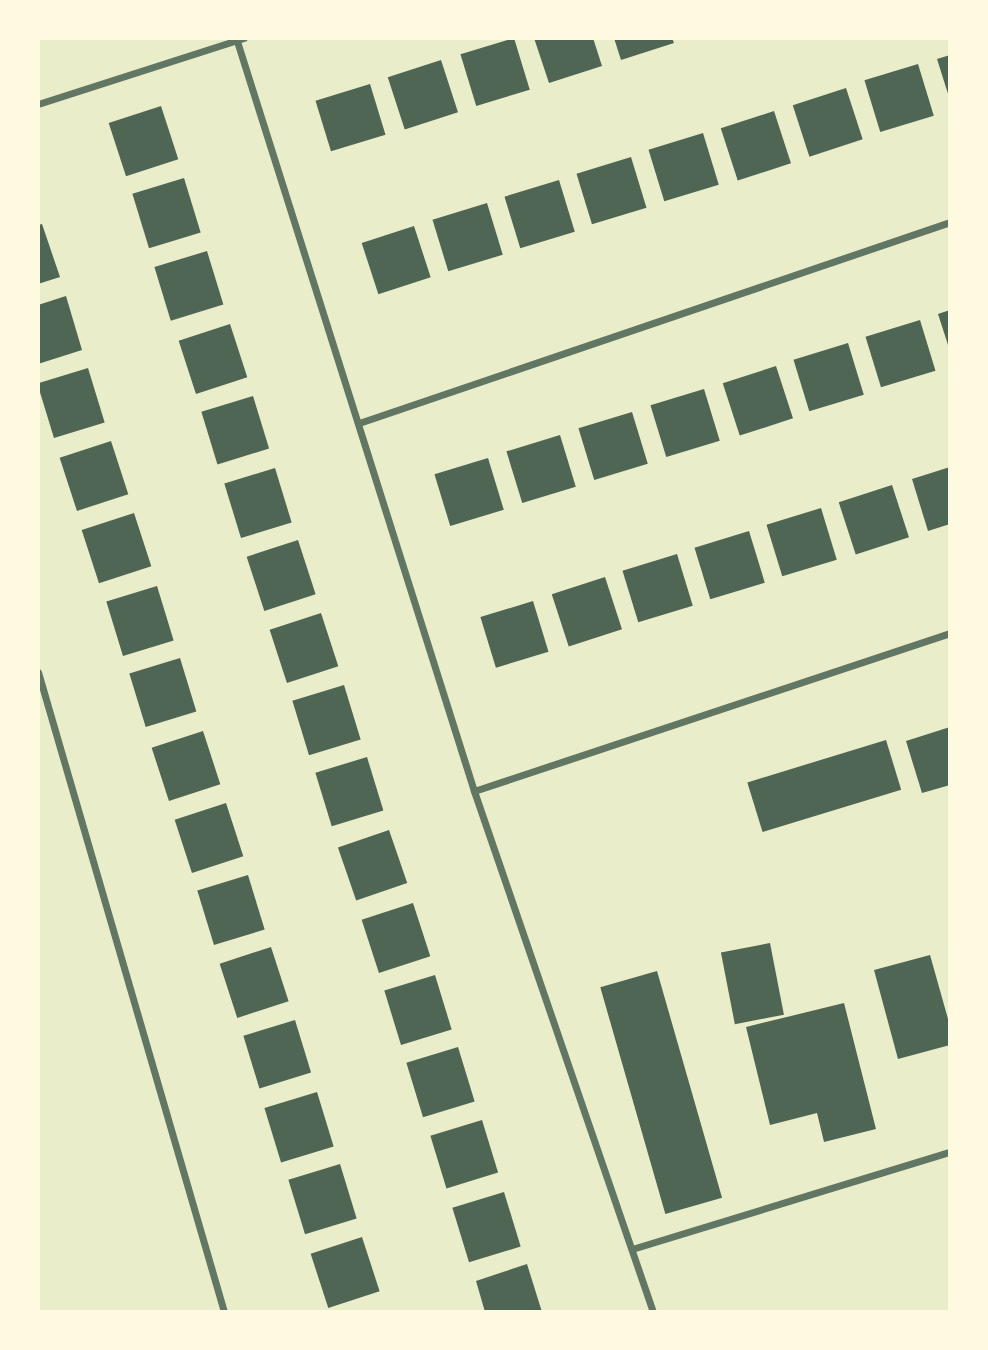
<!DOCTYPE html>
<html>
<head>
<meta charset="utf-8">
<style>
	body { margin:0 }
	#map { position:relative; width:988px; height:1350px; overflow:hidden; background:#e9edc9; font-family:Georgia,serif }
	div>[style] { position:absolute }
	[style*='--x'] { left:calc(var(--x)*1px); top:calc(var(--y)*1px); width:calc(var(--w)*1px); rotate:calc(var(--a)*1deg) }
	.building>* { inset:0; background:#4f6655; transform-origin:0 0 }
	.minor>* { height:7px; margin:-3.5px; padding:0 3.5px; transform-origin:3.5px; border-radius:3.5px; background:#617663 }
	span { translate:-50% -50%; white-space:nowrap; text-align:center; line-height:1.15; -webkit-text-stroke:7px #fefae0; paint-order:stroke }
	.frame { position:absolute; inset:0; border:40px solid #fefae0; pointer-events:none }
</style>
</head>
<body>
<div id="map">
	<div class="building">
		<div style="left:514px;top:38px;width:54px;height:56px;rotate:73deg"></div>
		<div style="clip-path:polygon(534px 38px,593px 38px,602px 66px,549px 83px)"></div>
		<div style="clip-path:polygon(614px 38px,672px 38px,674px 43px,621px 60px)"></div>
		<div style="clip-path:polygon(950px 55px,950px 97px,949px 97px,937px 59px)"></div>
		<div style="left:441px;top:60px;width:55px;height:56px;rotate:72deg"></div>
		<div style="left:918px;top:64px;width:54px;height:56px;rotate:73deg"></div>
		<div style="left:370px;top:84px;width:53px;height:57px;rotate:73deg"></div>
		<div style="left:846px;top:88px;width:54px;height:56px;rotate:72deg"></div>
		<div style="left:161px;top:106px;width:56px;height:55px;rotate:72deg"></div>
		<div style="left:774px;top:111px;width:55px;height:56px;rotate:72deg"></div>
		<div style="left:703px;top:133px;width:54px;height:57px;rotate:73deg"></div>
		<div style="left:631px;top:157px;width:53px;height:57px;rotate:73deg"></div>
		<div style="left:184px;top:178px;width:57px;height:54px;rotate:73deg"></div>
		<div style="left:559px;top:180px;width:54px;height:57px;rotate:73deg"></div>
		<div style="left:487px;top:203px;width:54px;height:57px;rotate:73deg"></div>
		<div style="clip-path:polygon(42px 224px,60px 277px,38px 284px,38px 225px)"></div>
		<div style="left:414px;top:226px;width:54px;height:55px;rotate:72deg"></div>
		<div style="left:207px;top:251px;width:56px;height:55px;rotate:73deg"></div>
		<div style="clip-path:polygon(66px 296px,82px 350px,38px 364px,38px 305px)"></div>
		<div style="clip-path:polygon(950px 310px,950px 348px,949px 348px,938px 314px)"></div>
		<div style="left:920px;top:320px;width:53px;height:57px;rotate:73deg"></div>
		<div style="left:230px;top:324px;width:56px;height:54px;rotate:72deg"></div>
		<div style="left:848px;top:343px;width:54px;height:57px;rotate:73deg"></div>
		<div style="left:776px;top:366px;width:55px;height:56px;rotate:72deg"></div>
		<div style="left:88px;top:368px;width:57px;height:53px;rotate:73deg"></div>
		<div style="left:704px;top:389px;width:54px;height:56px;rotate:73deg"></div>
		<div style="left:253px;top:396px;width:55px;height:54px;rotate:73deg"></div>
		<div style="left:632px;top:412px;width:54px;height:56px;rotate:73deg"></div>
		<div style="left:560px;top:435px;width:54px;height:56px;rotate:73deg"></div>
		<div style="left:111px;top:441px;width:56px;height:54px;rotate:72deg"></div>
		<div style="left:488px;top:458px;width:54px;height:56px;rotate:73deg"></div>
		<div style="clip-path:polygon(950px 467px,950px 524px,928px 531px,912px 479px)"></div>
		<div style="left:275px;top:468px;width:57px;height:53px;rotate:73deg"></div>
		<div style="left:892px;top:485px;width:55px;height:56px;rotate:72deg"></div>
		<div style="left:821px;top:508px;width:54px;height:57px;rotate:73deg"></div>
		<div style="left:134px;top:513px;width:56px;height:55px;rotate:72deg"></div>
		<div style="left:749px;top:531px;width:54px;height:57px;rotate:73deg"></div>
		<div style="left:298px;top:540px;width:57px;height:54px;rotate:72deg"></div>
		<div style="left:677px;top:554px;width:54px;height:57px;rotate:73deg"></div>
		<div style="left:605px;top:577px;width:55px;height:56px;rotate:72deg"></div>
		<div style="left:157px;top:586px;width:57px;height:53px;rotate:73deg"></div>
		<div style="left:533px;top:601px;width:53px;height:55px;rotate:73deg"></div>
		<div style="left:321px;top:613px;width:56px;height:54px;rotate:72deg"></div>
		<div style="left:180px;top:658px;width:56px;height:53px;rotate:73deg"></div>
		<div style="left:344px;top:685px;width:57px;height:54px;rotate:73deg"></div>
		<div style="clip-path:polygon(950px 727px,950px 785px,922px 793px,906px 741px)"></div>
		<div style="left:203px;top:731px;width:56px;height:54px;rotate:72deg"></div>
		<div style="left:886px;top:740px;width:52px;height:145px;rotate:73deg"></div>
		<div style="left:367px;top:757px;width:56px;height:54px;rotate:73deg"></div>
		<div style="left:226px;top:803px;width:56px;height:54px;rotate:72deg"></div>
		<div style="left:389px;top:830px;width:56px;height:54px;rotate:71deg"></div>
		<div style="left:248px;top:875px;width:57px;height:53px;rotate:73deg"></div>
		<div style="left:413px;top:903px;width:56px;height:54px;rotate:72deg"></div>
		<div style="left:770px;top:943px;width:73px;height:50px;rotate:79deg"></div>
		<div style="left:271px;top:947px;width:57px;height:54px;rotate:72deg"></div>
		<div style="clip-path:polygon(930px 955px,950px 1026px,950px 1045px,898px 1059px,874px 970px)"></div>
		<div style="left:657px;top:971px;width:236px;height:59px;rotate:74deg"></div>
		<div style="left:435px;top:975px;width:57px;height:53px;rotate:73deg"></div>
		<div style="clip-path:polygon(844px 1003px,876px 1129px,824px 1142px,817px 1113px,770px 1125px,746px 1027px)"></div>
		<div style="left:295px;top:1020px;width:55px;height:54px;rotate:73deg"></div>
		<div style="left:458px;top:1047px;width:57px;height:54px;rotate:73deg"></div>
		<div style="left:317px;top:1092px;width:57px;height:55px;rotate:73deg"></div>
		<div style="left:482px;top:1120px;width:55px;height:54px;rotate:73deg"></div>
		<div style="left:340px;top:1164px;width:57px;height:54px;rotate:73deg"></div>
		<div style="left:504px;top:1192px;width:57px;height:54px;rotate:73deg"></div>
		<div style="left:362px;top:1237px;width:57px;height:54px;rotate:72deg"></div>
		<div style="clip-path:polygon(527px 1264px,542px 1312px,485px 1312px,476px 1281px)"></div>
	</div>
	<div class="minor">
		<div style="--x:236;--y:38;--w:790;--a:72.46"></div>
		<div style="--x:474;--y:791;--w:551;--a:71.04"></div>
		<div style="--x:38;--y:104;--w:216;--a:-17.8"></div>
		<div style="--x:359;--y:423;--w:624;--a:-18.78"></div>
		<div style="--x:38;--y:672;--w:666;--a:73.79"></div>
		<div style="--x:474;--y:791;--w:502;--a:-18.36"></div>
		<div style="--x:632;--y:1249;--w:332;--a:-17"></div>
	</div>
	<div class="frame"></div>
</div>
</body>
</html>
